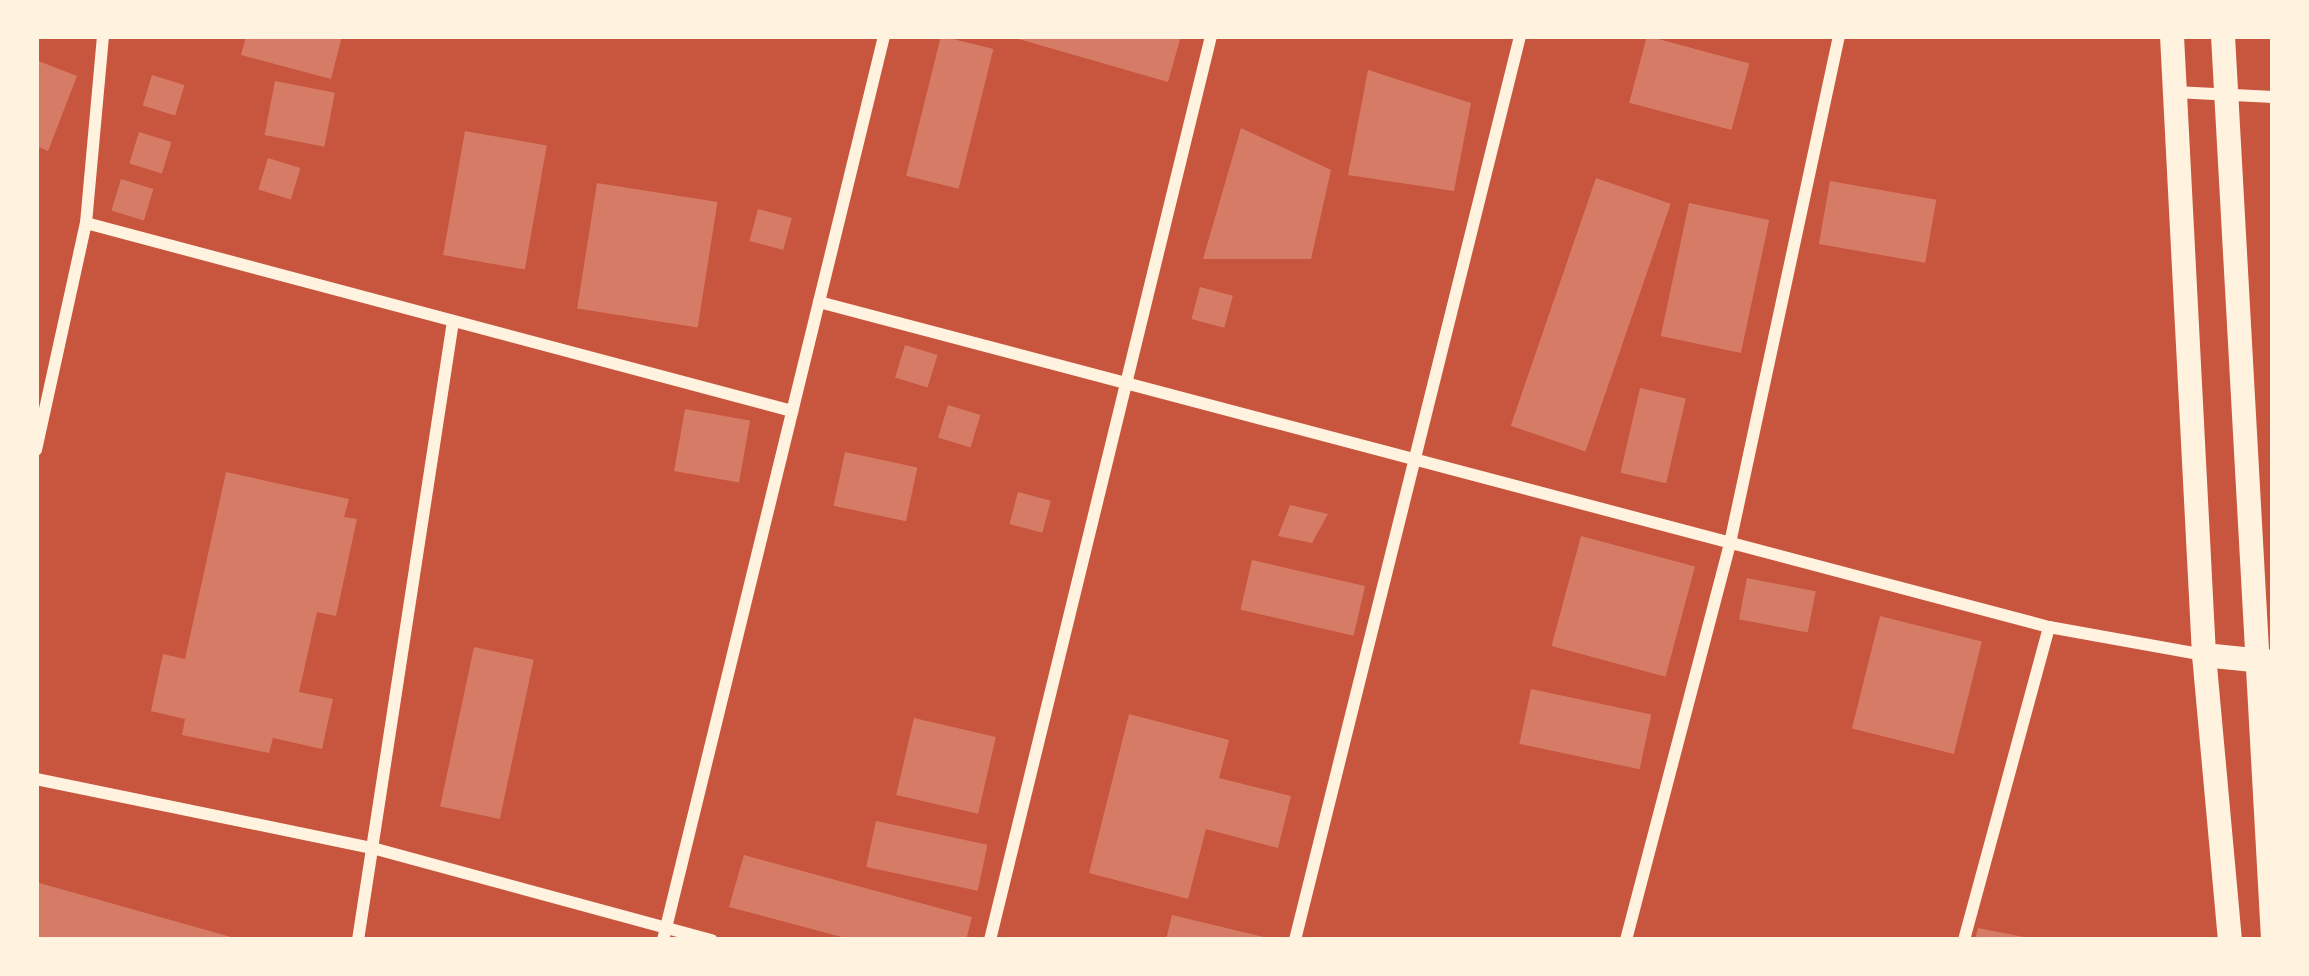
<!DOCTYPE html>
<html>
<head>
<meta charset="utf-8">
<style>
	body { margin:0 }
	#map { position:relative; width:2309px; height:976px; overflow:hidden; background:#c8553d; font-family:Cabin,sans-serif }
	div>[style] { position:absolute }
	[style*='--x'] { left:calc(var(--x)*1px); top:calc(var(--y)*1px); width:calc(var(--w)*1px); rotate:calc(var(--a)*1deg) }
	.building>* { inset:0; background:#d67c66; transform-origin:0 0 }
	.minor>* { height:12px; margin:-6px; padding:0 6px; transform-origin:6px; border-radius:6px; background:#fff3e0 }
	.secondary>* { height:24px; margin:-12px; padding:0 12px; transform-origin:12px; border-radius:12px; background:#fff3e0 }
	span { translate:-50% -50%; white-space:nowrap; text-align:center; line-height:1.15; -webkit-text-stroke:12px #fff3e0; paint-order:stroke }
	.frame { position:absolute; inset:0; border:39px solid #fff3e0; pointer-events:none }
</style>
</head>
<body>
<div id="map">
	<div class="building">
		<div style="clip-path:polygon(246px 36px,342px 36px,331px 79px,241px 55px)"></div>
		<div style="left:941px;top:36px;width:54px;height:144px;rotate:14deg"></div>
		<div style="clip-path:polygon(1008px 36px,1181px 36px,1168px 82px)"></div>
		<div style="left:1647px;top:36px;width:106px;height:69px;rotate:15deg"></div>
		<div style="clip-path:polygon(36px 60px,77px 76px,48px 151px,36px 146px)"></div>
		<div style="clip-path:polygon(1368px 70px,1471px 103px,1454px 191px,1348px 175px)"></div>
		<div style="left:152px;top:75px;width:34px;height:32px;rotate:17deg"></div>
		<div style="left:275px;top:81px;width:61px;height:55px;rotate:11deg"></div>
		<div style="clip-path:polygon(1241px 128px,1331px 170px,1311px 259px,1203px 259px)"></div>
		<div style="left:465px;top:131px;width:83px;height:126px;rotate:10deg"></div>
		<div style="left:139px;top:132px;width:34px;height:33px;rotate:17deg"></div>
		<div style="left:268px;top:158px;width:34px;height:33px;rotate:17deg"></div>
		<div style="left:1596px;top:178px;width:79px;height:262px;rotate:19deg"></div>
		<div style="left:121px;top:179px;width:34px;height:33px;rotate:17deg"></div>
		<div style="left:1830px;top:181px;width:108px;height:64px;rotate:10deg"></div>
		<div style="left:597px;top:183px;width:122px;height:127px;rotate:9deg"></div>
		<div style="left:1689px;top:203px;width:82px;height:136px;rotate:12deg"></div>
		<div style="left:758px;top:209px;width:35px;height:33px;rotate:15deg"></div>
		<div style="left:1200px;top:287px;width:34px;height:33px;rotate:15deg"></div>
		<div style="left:905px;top:345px;width:34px;height:34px;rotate:17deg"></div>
		<div style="left:1640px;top:388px;width:47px;height:87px;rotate:13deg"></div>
		<div style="left:948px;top:405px;width:34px;height:34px;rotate:17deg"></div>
		<div style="left:685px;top:409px;width:66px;height:63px;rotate:10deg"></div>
		<div style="left:845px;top:452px;width:74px;height:55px;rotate:12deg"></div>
		<div style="clip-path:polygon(226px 472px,349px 499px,344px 517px,357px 519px,336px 616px,317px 612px,299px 692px,333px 699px,322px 749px,273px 738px,269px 753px,182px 735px,185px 719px,151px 711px,163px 654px,185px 659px)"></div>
		<div style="left:1018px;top:492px;width:34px;height:33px;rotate:15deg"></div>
		<div style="clip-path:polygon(1290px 505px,1328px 514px,1312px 543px,1278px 536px)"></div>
		<div style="left:1581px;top:536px;width:118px;height:114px;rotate:15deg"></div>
		<div style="left:1252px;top:560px;width:116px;height:51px;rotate:13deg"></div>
		<div style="left:1747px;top:578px;width:70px;height:42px;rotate:11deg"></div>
		<div style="left:1880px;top:616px;width:105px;height:116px;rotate:14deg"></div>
		<div style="left:474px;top:647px;width:61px;height:163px;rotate:12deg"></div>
		<div style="left:1531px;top:689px;width:123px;height:56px;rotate:12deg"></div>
		<div style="clip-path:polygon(1129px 714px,1229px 740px,1219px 778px,1291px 796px,1278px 848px,1206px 829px,1188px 899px,1089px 873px)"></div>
		<div style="left:914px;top:718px;width:84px;height:79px;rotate:13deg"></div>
		<div style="left:876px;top:821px;width:114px;height:47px;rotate:12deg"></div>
		<div style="clip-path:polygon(744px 855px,972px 917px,966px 940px,853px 940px,729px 907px)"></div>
		<div style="clip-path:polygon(36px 882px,238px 939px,238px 940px,36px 940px)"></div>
		<div style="clip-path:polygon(1172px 915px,1268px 938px,1268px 940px,1166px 940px)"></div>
		<div style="clip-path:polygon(1978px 928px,2029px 938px,2029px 940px,1975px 940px)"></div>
	</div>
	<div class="minor">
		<div style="--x:2175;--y:92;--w:98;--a:2.9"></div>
		<div style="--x:86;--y:223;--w:731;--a:14.91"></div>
		<div style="--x:819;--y:302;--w:1272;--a:14.8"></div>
		<div style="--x:2049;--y:627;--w:158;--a:10.2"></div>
		<div style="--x:36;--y:450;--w:232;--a:-77.6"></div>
		<div style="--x:86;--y:223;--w:188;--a:-84.8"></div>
		<div style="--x:36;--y:779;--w:347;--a:11.6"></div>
		<div style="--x:376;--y:849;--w:348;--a:15.2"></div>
		<div style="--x:358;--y:940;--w:626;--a:-81.27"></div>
		<div style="--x:663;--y:940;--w:931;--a:-76.26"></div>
		<div style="--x:990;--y:940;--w:931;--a:-76.26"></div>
		<div style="--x:1295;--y:940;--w:932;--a:-76.02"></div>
		<div style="--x:1626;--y:940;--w:410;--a:-75.3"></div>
		<div style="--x:1730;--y:543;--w:519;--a:-77.87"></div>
		<div style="--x:1964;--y:940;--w:324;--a:-74.8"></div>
	</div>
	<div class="secondary">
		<div style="--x:2172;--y:36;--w:620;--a:87.04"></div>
		<div style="--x:2204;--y:655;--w:286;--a:84.8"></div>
		<div style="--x:2223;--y:36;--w:905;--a:86.83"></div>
		<div style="--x:2204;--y:655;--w:69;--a:5.8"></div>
	</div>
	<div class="frame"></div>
</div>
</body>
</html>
